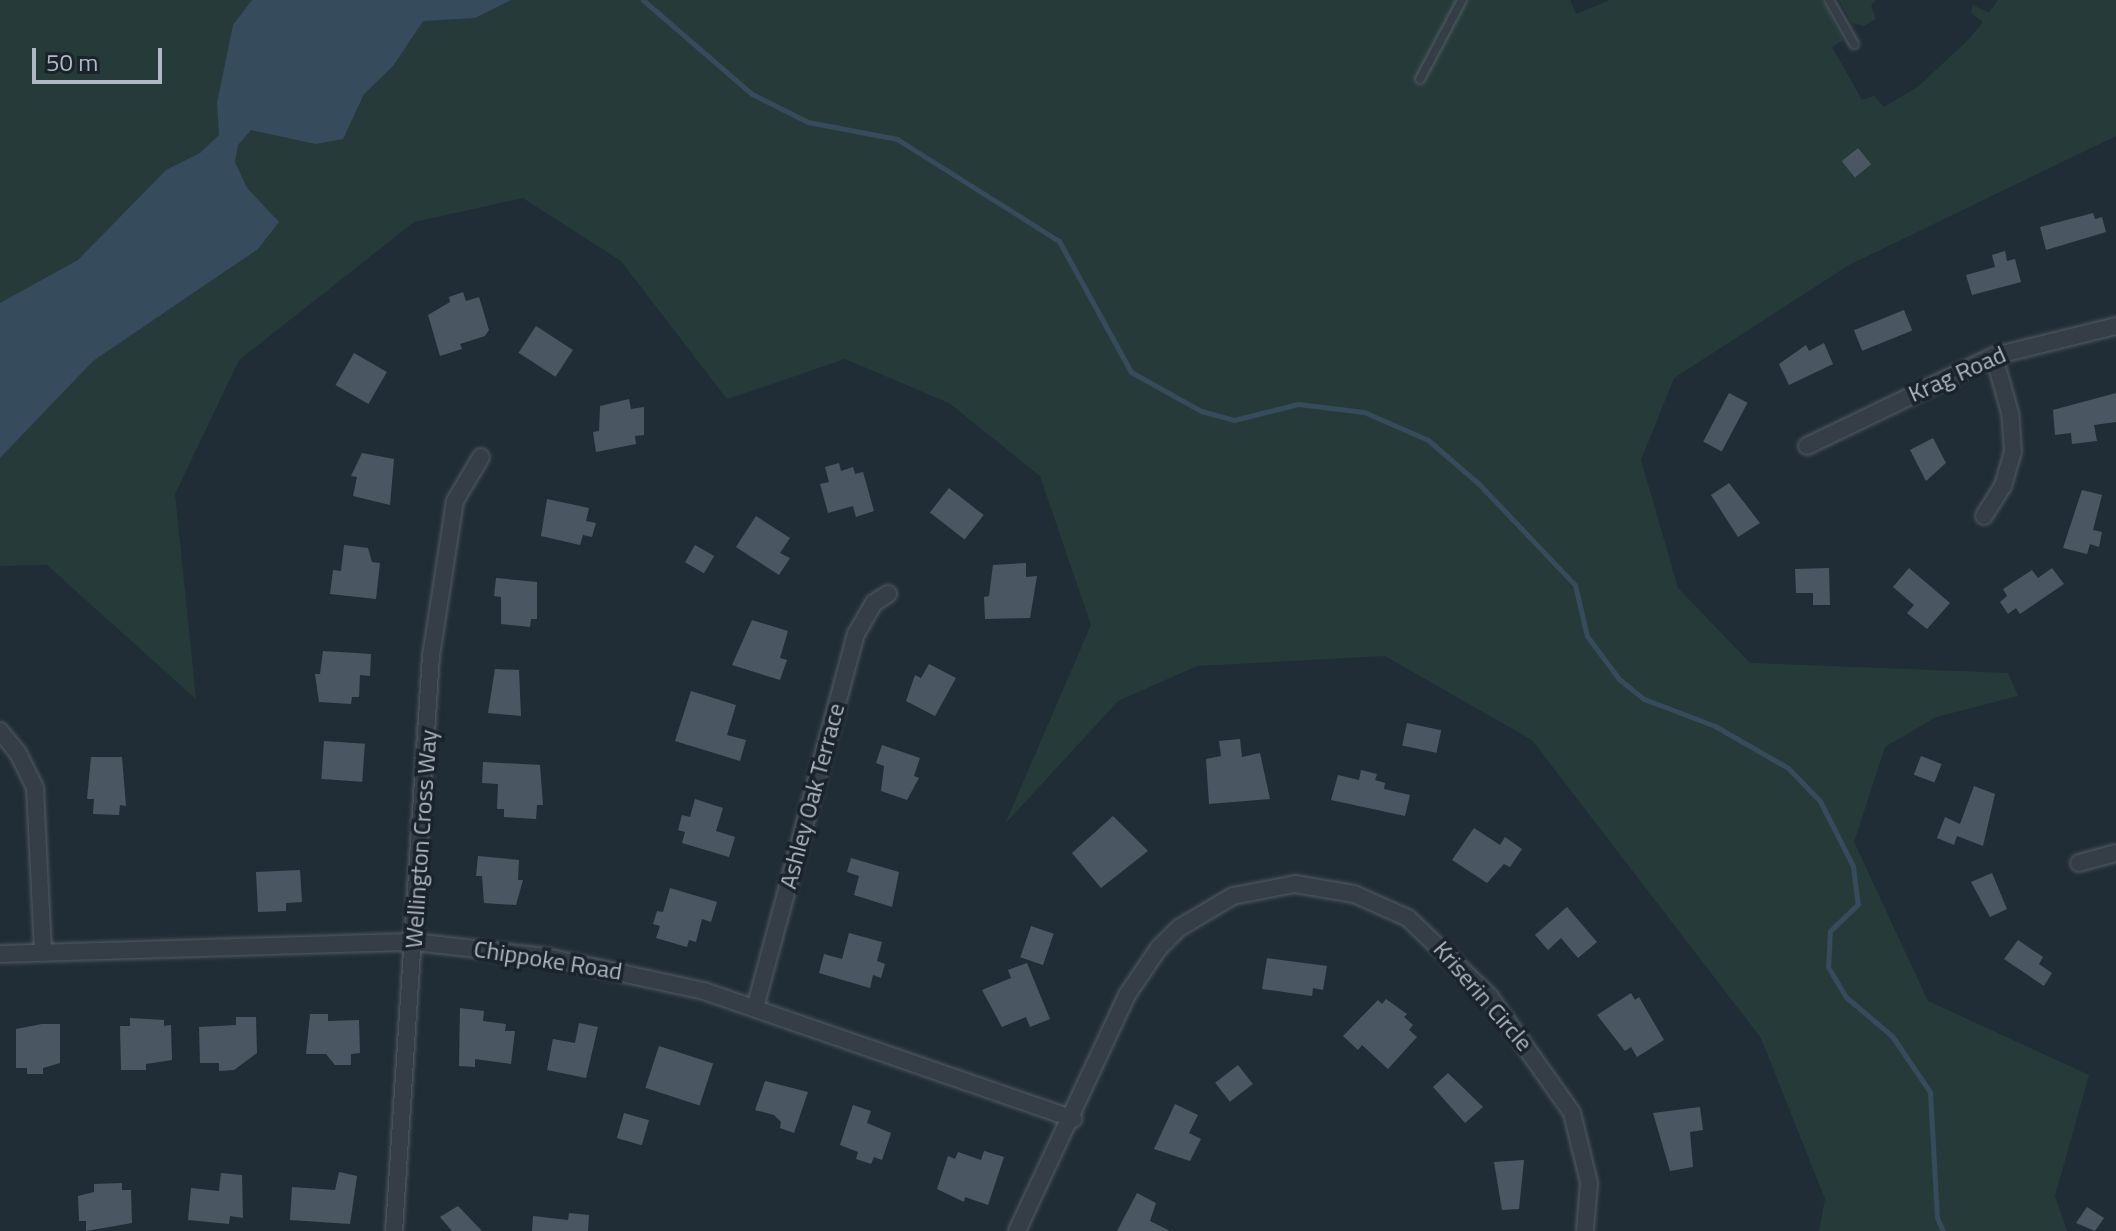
<!DOCTYPE html>
<html>
<head>
<meta charset="utf-8">
<style>
	body { margin:0 }
	#map { position:relative; width:2116px; height:1231px; overflow:hidden; background:#212d36; font-family:"Titillium Web",sans-serif }
	div>[style] { position:absolute }
	[style*='--x'] { left:calc(var(--x)*1px); top:calc(var(--y)*1px); width:calc(var(--w)*1px); rotate:calc(var(--a)*1deg) }
	.green>* { inset:0; background:#263b39 }
	.water>* { inset:0; background:#364b5c }
	.stream>* { height:5px; margin:-2.5px; padding:0 2.5px; transform-origin:2.5px; border-radius:2.5px; background:#364b5c }
	.building>* { inset:0; background:#4a5762; transform-origin:0 0 }
	.roads { filter:drop-shadow(0 0 2px #525c64) drop-shadow(0 0 2px #525c64) }
	.lane>* { height:8px; margin:-4px; padding:0 4px; transform-origin:4px; border-radius:4px; background:#353e47 }
	.street>* { height:16px; margin:-8px; padding:0 8px; transform-origin:8px; border-radius:8px; background:#353e47 }
	span { translate:-50% -50%; white-space:nowrap; text-align:center; line-height:1.15; -webkit-text-stroke:7px #1a232b; paint-order:stroke }
	.street-label { font-size:24px; color:#afb9c3 }
	.scale { position:absolute; left:32px; top:48px; width:130px; height:36px; box-sizing:border-box; border:4px solid #afb9c3; border-top:0; padding-left:10px; font-size:24px; line-height:28px; white-space:nowrap; color:#afb9c3; -webkit-text-stroke:6px #1a232b; paint-order:stroke }
</style>
</head>
<body>
<div id="map">
	<div class="green">
		<div style="clip-path:polygon(0 0,1570px 0,1576px 14px,1610px 0,1822px 0,1843px 40px,1832px 47px,1862px 100px,1874px 96px,1884px 107px,1919px 86px,1969px 39px,1983px 22px,1971px 13px,1973px 5px,1989px 13px,1998px 0,2116px 0,2116px 136px,1849px 265px,1674px 378px,1641px 460px,1678px 588px,1750px 663px,2008px 673px,2018px 696px,1936px 717px,1885px 747px,1854px 842px,1928px 1001px,2089px 1075px,2055px 1196px,2067px 1231px,1819px 1231px,1825px 1199px,1761px 1038px,1532px 740px,1385px 656px,1197px 666px,1118px 701px,1005px 824px,1091px 625px,1040px 476px,949px 403px,845px 359px,727px 399px,621px 261px,523px 198px,414px 222px,239px 360px,175px 494px,196px 699px,47px 565px,0 566px)"></div>
		<div style="clip-path:polygon(1839px 0,1876px 0,1871px 5px,1876px 19px,1864px 26px,1852px 23px)"></div>
	</div>
	<div class="water">
		<div style="clip-path:polygon(252px 0,511px 0,475px 18px,423px 21px,393px 66px,364px 94px,343px 139px,316px 144px,251px 130px,238px 145px,235px 162px,247px 188px,279px 222px,258px 249px,93px 361px,0 458px,0 303px,78px 260px,166px 170px,200px 153px,219px 135px,217px 103px,233px 25px)"></div>
	</div>
	<div class="stream">
		<div style="--x:643;--y:0;--w:144;--a:40.8"></div>
		<div style="--x:752;--y:94;--w:63;--a:26.6"></div>
		<div style="--x:808;--y:122;--w:91;--a:10.8"></div>
		<div style="--x:897;--y:139;--w:191;--a:32.2"></div>
		<div style="--x:1059;--y:241;--w:149;--a:61.2"></div>
		<div style="--x:1131;--y:372;--w:80;--a:29.1"></div>
		<div style="--x:1201;--y:411;--w:34;--a:15"></div>
		<div style="--x:1234;--y:420;--w:66;--a:-14"></div>
		<div style="--x:1298;--y:404;--w:66;--a:6.9"></div>
		<div style="--x:1364;--y:412;--w:70;--a:23.6"></div>
		<div style="--x:1428;--y:440;--w:66;--a:40.7"></div>
		<div style="--x:1478;--y:483;--w:141;--a:46.4"></div>
		<div style="--x:1575;--y:585;--w:52;--a:76.8"></div>
		<div style="--x:1587;--y:636;--w:54;--a:53.3"></div>
		<div style="--x:1619;--y:679;--w:32;--a:39"></div>
		<div style="--x:1644;--y:699;--w:76;--a:20.8"></div>
		<div style="--x:1715;--y:726;--w:84;--a:29.9"></div>
		<div style="--x:1788;--y:768;--w:46;--a:45.9"></div>
		<div style="--x:1820;--y:801;--w:73;--a:63.1"></div>
		<div style="--x:1853;--y:866;--w:38;--a:83"></div>
		<div style="--x:1858;--y:904;--w:39;--a:136"></div>
		<div style="--x:1830;--y:931;--w:36;--a:93"></div>
		<div style="--x:1828;--y:967;--w:35;--a:59"></div>
		<div style="--x:1846;--y:997;--w:60;--a:40.3"></div>
		<div style="--x:1892;--y:1036;--w:68;--a:55.8"></div>
		<div style="--x:1930;--y:1092;--w:126;--a:86.8"></div>
		<div style="--x:1937;--y:1218;--w:14;--a:65"></div>
	</div>
	<div class="building">
		<div style="left:1858px;top:148px;width:21px;height:21px;rotate:51deg"></div>
		<div style="clip-path:polygon(2093px 213px,2095px 219px,2102px 217px,2106px 232px,2046px 250px,2040px 227px)"></div>
		<div style="clip-path:polygon(2005px 251px,2007px 261px,2015px 259px,2021px 282px,1972px 295px,1966px 275px,1995px 267px,1992px 255px)"></div>
		<div style="clip-path:polygon(463px 292px,466px 301px,479px 297px,489px 330px,485px 336px,460px 344px,462px 349px,440px 356px,428px 315px,450px 302px,449px 297px)"></div>
		<div style="left:1904px;top:310px;width:22px;height:54px;rotate:68deg"></div>
		<div style="left:536px;top:326px;width:44px;height:32px;rotate:33deg"></div>
		<div style="clip-path:polygon(1824px 343px,1833px 364px,1789px 385px,1779px 364px,1806px 345px,1809px 351px)"></div>
		<div style="left:354px;top:353px;width:38px;height:37px;rotate:30deg"></div>
		<div style="left:1729px;top:393px;width:21px;height:55px;rotate:28deg"></div>
		<div style="clip-path:polygon(2116px 393px,2116px 422px,2094px 425px,2097px 441px,2072px 444px,2071px 433px,2055px 435px,2053px 410px)"></div>
		<div style="clip-path:polygon(629px 399px,631px 409px,644px 407px,644px 435px,635px 436px,636px 444px,596px 452px,593px 432px,599px 431px,600px 406px)"></div>
		<div style="clip-path:polygon(1933px 438px,1946px 463px,1926px 481px,1910px 450px)"></div>
		<div style="clip-path:polygon(362px 453px,394px 459px,390px 505px,353px 496px,357px 477px,351px 476px)"></div>
		<div style="clip-path:polygon(839px 463px,841px 471px,853px 467px,855px 474px,863px 472px,874px 511px,856px 517px,853px 506px,828px 513px,820px 484px,829px 482px,825px 467px)"></div>
		<div style="clip-path:polygon(1729px 483px,1760px 523px,1738px 537px,1711px 495px)"></div>
		<div style="left:949px;top:488px;width:44px;height:31px;rotate:38deg"></div>
		<div style="clip-path:polygon(2082px 490px,2102px 495px,2093px 530px,2102px 532px,2099px 547px,2090px 544px,2087px 554px,2063px 548px)"></div>
		<div style="clip-path:polygon(547px 499px,589px 508px,586px 521px,596px 523px,592px 537px,583px 535px,580px 545px,541px 536px)"></div>
		<div style="clip-path:polygon(756px 516px,790px 538px,780px 553px,790px 558px,779px 575px,736px 547px)"></div>
		<div style="clip-path:polygon(344px 545px,368px 548px,372px 562px,380px 563px,376px 599px,330px 594px,333px 570px,341px 571px)"></div>
		<div style="left:695px;top:545px;width:22px;height:20px;rotate:30deg"></div>
		<div style="clip-path:polygon(1026px 563px,1026px 577px,1037px 576px,1030px 618px,985px 619px,984px 597px,989px 596px,993px 565px)"></div>
		<div style="clip-path:polygon(1829px 568px,1830px 605px,1813px 605px,1813px 593px,1796px 593px,1795px 569px)"></div>
		<div style="clip-path:polygon(1909px 568px,1950px 603px,1927px 629px,1907px 613px,1914px 605px,1893px 587px)"></div>
		<div style="clip-path:polygon(2052px 568px,2064px 584px,2020px 614px,2016px 608px,2008px 614px,2000px 602px,2007px 596px,2003px 589px,2032px 570px,2038px 578px)"></div>
		<div style="clip-path:polygon(496px 578px,537px 582px,537px 619px,531px 619px,530px 627px,501px 624px,501px 597px,494px 596px)"></div>
		<div style="clip-path:polygon(752px 620px,788px 631px,780px 658px,787px 660px,780px 680px,732px 665px)"></div>
		<div style="clip-path:polygon(323px 651px,371px 654px,370px 676px,360px 675px,359px 697px,352px 697px,351px 704px,319px 702px,315px 674px,320px 674px)"></div>
		<div style="clip-path:polygon(929px 664px,956px 678px,935px 716px,906px 701px,915px 675px,921px 678px)"></div>
		<div style="clip-path:polygon(495px 669px,519px 670px,521px 716px,488px 713px)"></div>
		<div style="clip-path:polygon(691px 691px,736px 705px,727px 735px,746px 740px,740px 761px,675px 741px)"></div>
		<div style="left:1407px;top:723px;width:35px;height:23px;rotate:12deg"></div>
		<div style="clip-path:polygon(1240px 739px,1242px 757px,1260px 753px,1270px 799px,1209px 804px,1206px 759px,1221px 756px,1219px 741px)"></div>
		<div style="left:324px;top:741px;width:41px;height:38px;rotate:4deg"></div>
		<div style="clip-path:polygon(882px 745px,920px 758px,914px 776px,919px 778px,907px 800px,881px 791px,884px 766px,876px 763px)"></div>
		<div style="left:1921px;top:756px;width:22px;height:20px;rotate:21deg"></div>
		<div style="clip-path:polygon(91px 757px,122px 757px,126px 806px,120px 805px,119px 815px,93px 814px,94px 799px,87px 799px)"></div>
		<div style="clip-path:polygon(483px 762px,540px 765px,543px 805px,537px 805px,536px 819px,504px 817px,504px 809px,497px 809px,498px 784px,482px 783px)"></div>
		<div style="clip-path:polygon(1361px 770px,1377px 774px,1375px 780px,1385px 783px,1384px 789px,1410px 795px,1405px 816px,1331px 800px,1338px 775px,1359px 780px)"></div>
		<div style="clip-path:polygon(1974px 786px,1995px 794px,1983px 846px,1957px 836px,1954px 845px,1937px 838px,1945px 817px,1960px 824px)"></div>
		<div style="clip-path:polygon(695px 799px,723px 808px,716px 831px,735px 837px,729px 857px,682px 843px,685px 832px,678px 830px,682px 815px,690px 817px)"></div>
		<div style="clip-path:polygon(1113px 816px,1148px 851px,1101px 888px,1072px 853px)"></div>
		<div style="clip-path:polygon(1474px 828px,1500px 845px,1505px 837px,1522px 849px,1510px 867px,1504px 864px,1487px 883px,1452px 860px)"></div>
		<div style="clip-path:polygon(478px 856px,519px 860px,518px 880px,523px 880px,516px 905px,484px 903px,482px 876px,476px 876px)"></div>
		<div style="clip-path:polygon(851px 858px,899px 872px,892px 907px,854px 895px,859px 876px,847px 872px)"></div>
		<div style="clip-path:polygon(300px 870px,302px 902px,286px 903px,286px 911px,258px 912px,256px 872px)"></div>
		<div style="clip-path:polygon(1992px 873px,2007px 909px,1990px 917px,1971px 882px)"></div>
		<div style="clip-path:polygon(670px 888px,717px 902px,711px 922px,702px 919px,696px 942px,689px 940px,687px 947px,656px 938px,660px 926px,653px 924px,657px 911px,663px 912px)"></div>
		<div style="clip-path:polygon(1567px 907px,1597px 942px,1578px 958px,1561px 938px,1548px 950px,1535px 935px)"></div>
		<div style="left:1031px;top:926px;width:24px;height:33px;rotate:19deg"></div>
		<div style="clip-path:polygon(849px 933px,882px 942px,877px 961px,885px 964px,881px 978px,873px 975px,870px 988px,819px 973px,824px 954px,842px 959px)"></div>
		<div style="clip-path:polygon(2018px 940px,2043px 957px,2039px 964px,2052px 973px,2044px 986px,2004px 959px)"></div>
		<div style="clip-path:polygon(1267px 958px,1327px 966px,1323px 990px,1313px 988px,1312px 996px,1262px 989px)"></div>
		<div style="clip-path:polygon(1027px 963px,1050px 1019px,1030px 1027px,1026px 1017px,1002px 1027px,982px 990px,1011px 978px,1008px 970px)"></div>
		<div style="clip-path:polygon(1631px 993px,1635px 1000px,1639px 997px,1664px 1040px,1637px 1057px,1631px 1047px,1625px 1051px,1597px 1015px)"></div>
		<div style="clip-path:polygon(1386px 999px,1407px 1014px,1404px 1017px,1413px 1025px,1409px 1030px,1417px 1037px,1388px 1069px,1362px 1045px,1358px 1050px,1343px 1036px,1378px 1000px,1382px 1004px)"></div>
		<div style="clip-path:polygon(460px 1008px,484px 1011px,483px 1021px,506px 1024px,505px 1031px,515px 1031px,511px 1064px,475px 1059px,475px 1067px,459px 1066px)"></div>
		<div style="clip-path:polygon(310px 1014px,328px 1014px,328px 1021px,359px 1020px,360px 1053px,351px 1054px,351px 1065px,335px 1065px,326px 1054px,306px 1054px)"></div>
		<div style="clip-path:polygon(236px 1017px,256px 1017px,257px 1053px,234px 1070px,219px 1071px,219px 1063px,200px 1063px,199px 1027px,236px 1025px)"></div>
		<div style="clip-path:polygon(130px 1018px,164px 1020px,164px 1026px,171px 1025px,172px 1060px,146px 1064px,146px 1070px,121px 1070px,120px 1026px,130px 1026px)"></div>
		<div style="clip-path:polygon(579px 1023px,598px 1027px,586px 1078px,547px 1070px,553px 1039px,575px 1043px)"></div>
		<div style="clip-path:polygon(42px 1024px,60px 1024px,60px 1063px,43px 1068px,43px 1074px,27px 1074px,27px 1068px,16px 1068px,16px 1029px)"></div>
		<div style="left:659px;top:1046px;width:57px;height:44px;rotate:18deg"></div>
		<div style="left:1238px;top:1065px;width:24px;height:29px;rotate:52deg"></div>
		<div style="clip-path:polygon(1448px 1073px,1483px 1107px,1465px 1123px,1433px 1087px)"></div>
		<div style="clip-path:polygon(765px 1081px,808px 1092px,794px 1133px,780px 1128px,781px 1122px,774px 1115px,755px 1110px)"></div>
		<div style="clip-path:polygon(1175px 1104px,1198px 1115px,1189px 1133px,1201px 1139px,1190px 1161px,1154px 1149px)"></div>
		<div style="clip-path:polygon(853px 1105px,871px 1111px,867px 1123px,891px 1133px,882px 1160px,874px 1157px,871px 1164px,856px 1159px,858px 1152px,840px 1145px)"></div>
		<div style="clip-path:polygon(1700px 1107px,1703px 1130px,1690px 1132px,1693px 1167px,1670px 1171px,1653px 1113px)"></div>
		<div style="left:624px;top:1113px;width:26px;height:26px;rotate:16deg"></div>
		<div style="clip-path:polygon(984px 1151px,1004px 1157px,988px 1205px,965px 1197px,964px 1202px,937px 1189px,948px 1156px,955px 1159px,958px 1152px,981px 1160px)"></div>
		<div style="clip-path:polygon(1524px 1160px,1519px 1209px,1502px 1210px,1494px 1162px)"></div>
		<div style="clip-path:polygon(339px 1172px,357px 1176px,350px 1224px,290px 1220px,292px 1187px,335px 1190px)"></div>
		<div style="clip-path:polygon(221px 1173px,242px 1175px,243px 1218px,230px 1216px,229px 1224px,188px 1220px,191px 1188px,219px 1191px)"></div>
		<div style="clip-path:polygon(122px 1183px,122px 1190px,131px 1190px,132px 1223px,86px 1231px,86px 1221px,79px 1221px,78px 1196px,94px 1192px,94px 1184px)"></div>
		<div style="clip-path:polygon(1137px 1193px,1156px 1203px,1150px 1221px,1170px 1231px,1117px 1231px)"></div>
		<div style="clip-path:polygon(458px 1206px,482px 1231px,452px 1231px,440px 1217px)"></div>
		<div style="clip-path:polygon(2087px 1207px,2104px 1218px,2095px 1231px,2076px 1223px)"></div>
		<div style="clip-path:polygon(569px 1213px,589px 1215px,588px 1231px,532px 1231px,533px 1216px,568px 1220px)"></div>
	</div>
	<div class="roads">
		<div class="lane">
			<div style="--x:1829;--y:0;--w:51;--a:60.4"></div>
			<div style="--x:1420;--y:79;--w:89;--a:-62"></div>
		</div>
		<div class="street">
			<div style="--x:1807;--y:446;--w:208;--a:-25.7"></div>
			<div style="--x:1994;--y:356;--w:126;--a:-13.8"></div>
			<div style="--x:1984;--y:516;--w:36;--a:-58"></div>
			<div style="--x:2003;--y:486;--w:35;--a:-74"></div>
			<div style="--x:2013;--y:452;--w:39;--a:-94"></div>
			<div style="--x:2010;--y:413;--w:59;--a:-105.7"></div>
			<div style="--x:0;--y:731;--w:28;--a:51"></div>
			<div style="--x:18;--y:753;--w:39;--a:64"></div>
			<div style="--x:35;--y:788;--w:164;--a:87.2"></div>
			<div style="--x:2079;--y:863;--w:38;--a:-15"></div>
			<div style="--x:0;--y:954;--w:414;--a:-1.7"></div>
			<div style="--x:414;--y:942;--w:134;--a:6.4"></div>
			<div style="--x:547;--y:957;--w:161;--a:12.2"></div>
			<div style="--x:704;--y:991;--w:391;--a:19.1"></div>
			<div style="--x:755;--y:1008;--w:387;--a:-74.9"></div>
			<div style="--x:856;--y:634;--w:36;--a:-60"></div>
			<div style="--x:874;--y:603;--w:17;--a:-33"></div>
			<div style="--x:394;--y:1231;--w:576;--a:-86.32"></div>
			<div style="--x:431;--y:656;--w:157;--a:-81.2"></div>
			<div style="--x:455;--y:501;--w:51;--a:-59.4"></div>
			<div style="--x:1017;--y:1231;--w:260;--a:-65"></div>
			<div style="--x:1127;--y:995;--w:57;--a:-55.8"></div>
			<div style="--x:1159;--y:948;--w:28;--a:-45"></div>
			<div style="--x:1179;--y:928;--w:63;--a:-30.7"></div>
			<div style="--x:1233;--y:896;--w:63;--a:-11"></div>
			<div style="--x:1295;--y:884;--w:60;--a:9.6"></div>
			<div style="--x:1354;--y:894;--w:59;--a:24"></div>
			<div style="--x:1408;--y:918;--w:114;--a:43.9"></div>
			<div style="--x:1490;--y:997;--w:142;--a:54.7"></div>
			<div style="--x:1572;--y:1113;--w:72;--a:76.3"></div>
			<div style="--x:1589;--y:1183;--w:48;--a:94.8"></div>
		</div>
	</div>
	<div class="street-label">
		<span style="left:1957px;top:374px;rotate:-24deg">Krag Road</span>
		<span style="left:812px;top:796px;rotate:-75deg">Ashley Oak Terrace</span>
		<span style="left:421px;top:839px;rotate:-86deg">Wellington Cross Way</span>
		<span style="left:548px;top:960px;rotate:9deg">Chippoke Road</span>
		<span style="left:1483px;top:996px;rotate:49deg">Kriserin Circle</span>
	</div>
	<div class="scale">50 m</div>
</div>
</body>
</html>
